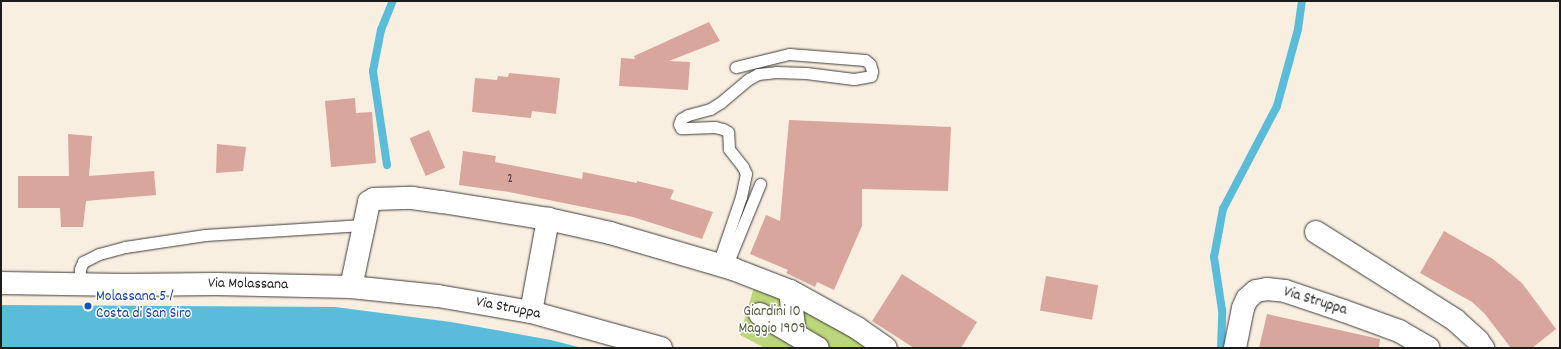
<!DOCTYPE html>
<html>
<head>
<meta charset="utf-8">
<style>
	body { margin:0 }
	#map { position:relative; width:1561px; height:349px; overflow:hidden; background:#f9efe1; font-family:Dekko,sans-serif }
	div>[style] { position:absolute }
	[style*='--x'] { left:calc(var(--x)*1px); top:calc(var(--y)*1px); width:calc(var(--w)*1px); rotate:calc(var(--a)*1deg) }
	.green>* { inset:0; background:#bcd67c }
	.water>* { inset:0; background:#5bbcda }
	.stream>* { height:8px; margin:-4px; padding:0 4px; transform-origin:4px; border-radius:4px; background:#5bbcda }
	.building>* { inset:0; background:#d9a69d; transform-origin:0 0 }
	.roads { filter:drop-shadow(0 0 1px #3d3c3a) drop-shadow(0 0 1px #3d3c3a) }
	.lane>* { height:11px; margin:-5.5px; padding:0 5.5px; transform-origin:5.5px; border-radius:5.5px; background:#fff }
	.street>* { height:22px; margin:-11px; padding:0 11px; transform-origin:11px; border-radius:11px; background:#fff }
	.secondary>* { height:22px; margin:-11px; padding:0 11px; transform-origin:11px; border-radius:11px; background:#fff }
	.dots>* { width:11px; height:11px; translate:-50% -50%; box-sizing:border-box; border:2px solid #fff; border-radius:50% }
	span { translate:-50% -50%; white-space:nowrap; text-align:center; line-height:1.15; -webkit-text-stroke:3px #fff; paint-order:stroke }
	.number-label { font-size:13px; color:#4b3e3c }
	.number-label span { -webkit-text-stroke-width:0 }
	.street-label { font-size:15px; color:#1c1c1c }
	.transit-label { font-size:15px; color:#164399 }
	.left { translate:0 -50%; text-align:left }
	.park-label { font-size:15px; color:#545d3e }
	.frame { position:absolute; inset:0; border:2px solid #1c1c1c; pointer-events:none }
</style>
</head>
<body>
<div id="map">
	<div class="green">
		<div style="clip-path:polygon(756px 280px,871px 348px,765px 348px,740px 335px)"></div>
	</div>
	<div class="water">
		<div style="clip-path:polygon(1px 305px,335px 307px,451px 322px,551px 340px,582px 348px,1px 348px)"></div>
	</div>
	<div class="stream">
		<div style="--x:387;--y:165;--w:95;--a:-98.5"></div>
		<div style="--x:373;--y:71;--w:42;--a:-79"></div>
		<div style="--x:381;--y:30;--w:31;--a:-68"></div>
		<div style="--x:1221;--y:348;--w:38;--a:-88"></div>
		<div style="--x:1222;--y:310;--w:54;--a:-98.6"></div>
		<div style="--x:1214;--y:257;--w:49;--a:-79.4"></div>
		<div style="--x:1223;--y:209;--w:116;--a:-62.3"></div>
		<div style="--x:1277;--y:106;--w:80;--a:-74.7"></div>
		<div style="--x:1298;--y:29;--w:28;--a:-82"></div>
	</div>
	<div class="building">
		<div style="clip-path:polygon(709px 22px,720px 41px,669px 61px,690px 62px,688px 90px,619px 86px,621px 58px,635px 59px,634px 56px)"></div>
		<div style="clip-path:polygon(509px 73px,560px 78px,556px 114px,532px 111px,531px 118px,472px 112px,475px 78px,497px 80px,498px 76px,508px 77px)"></div>
		<div style="clip-path:polygon(355px 98px,356px 113px,372px 112px,376px 163px,331px 167px,325px 101px)"></div>
		<div style="clip-path:polygon(789px 120px,951px 127px,948px 191px,862px 189px,862px 226px,834px 290px,817px 282px,815px 287px,786px 273px,788px 270px,750px 254px,766px 215px,780px 221px)"></div>
		<div style="left:429px;top:130px;width:41px;height:21px;rotate:67deg"></div>
		<div style="clip-path:polygon(68px 134px,92px 136px,89px 176px,154px 171px,156px 195px,86px 201px,83px 227px,61px 227px,60px 208px,18px 208px,18px 176px,69px 176px)"></div>
		<div style="clip-path:polygon(217px 144px,246px 147px,243px 171px,216px 173px)"></div>
		<div style="clip-path:polygon(463px 151px,496px 156px,495px 162px,582px 179px,583px 172px,637px 183px,637px 181px,674px 190px,670px 199px,713px 212px,702px 239px,633px 217px,509px 192px,459px 185px)"></div>
		<div style="clip-path:polygon(1444px 231px,1493px 259px,1522px 283px,1556px 329px,1532px 348px,1511px 348px,1484px 313px,1472px 302px,1420px 273px)"></div>
		<div style="clip-path:polygon(902px 274px,977px 322px,961px 348px,914px 348px,872px 321px)"></div>
		<div style="left:1046px;top:276px;width:53px;height:35px;rotate:10deg"></div>
		<div style="clip-path:polygon(1267px 314px,1380px 339px,1379px 348px,1259px 348px)"></div>
	</div>
	<div class="roads">
		<div class="lane">
			<div style="--x:718;--y:264;--w:71;--a:-71.1"></div>
			<div style="--x:741;--y:197;--w:24;--a:-78"></div>
			<div style="--x:746;--y:174;--w:8;--a:-113"></div>
			<div style="--x:743;--y:167;--w:23;--a:-128"></div>
			<div style="--x:729;--y:149;--w:17;--a:-93"></div>
			<div style="--x:728;--y:132;--w:6;--a:-149"></div>
			<div style="--x:723;--y:129;--w:8;--a:-166"></div>
			<div style="--x:715;--y:127;--w:34;--a:178"></div>
			<div style="--x:681;--y:128;--w:4;--a:-117"></div>
			<div style="--x:679;--y:124;--w:5;--a:-68"></div>
			<div style="--x:681;--y:119;--w:8;--a:-30"></div>
			<div style="--x:688;--y:115;--w:23;--a:-15"></div>
			<div style="--x:710;--y:109;--w:12;--a:-31"></div>
			<div style="--x:720;--y:103;--w:38;--a:-40"></div>
			<div style="--x:749;--y:79;--w:10;--a:-29"></div>
			<div style="--x:758;--y:74;--w:18;--a:-6"></div>
			<div style="--x:776;--y:72;--w:30;--a:2"></div>
			<div style="--x:806;--y:73;--w:48;--a:7.1"></div>
			<div style="--x:854;--y:79;--w:17;--a:-10"></div>
			<div style="--x:871;--y:76;--w:5;--a:-79"></div>
			<div style="--x:872;--y:71;--w:7;--a:-106"></div>
			<div style="--x:870;--y:64;--w:6;--a:-141"></div>
			<div style="--x:865;--y:60;--w:76;--a:-175.5"></div>
			<div style="--x:789;--y:54;--w:55;--a:166.2"></div>
			<div style="--x:726;--y:267;--w:90;--a:-67.7"></div>
			<div style="--x:79;--y:284;--w:15;--a:-86"></div>
			<div style="--x:80;--y:269;--w:8;--a:-67"></div>
			<div style="--x:83;--y:262;--w:18;--a:-27"></div>
			<div style="--x:99;--y:254;--w:27;--a:-15"></div>
			<div style="--x:125;--y:247;--w:81;--a:-8.5"></div>
			<div style="--x:205;--y:235;--w:158;--a:-3.6"></div>
		</div>
		<div class="street">
			<div style="--x:1316;--y:232;--w:165;--a:32.3"></div>
			<div style="--x:1455;--y:320;--w:31;--a:42"></div>
			<div style="--x:1478;--y:341;--w:9;--a:54"></div>
			<div style="--x:351;--y:287;--w:87;--a:-78"></div>
			<div style="--x:369;--y:202;--w:6;--a:-31"></div>
			<div style="--x:374;--y:199;--w:38;--a:-2"></div>
			<div style="--x:412;--y:198;--w:30;--a:8"></div>
			<div style="--x:442;--y:202;--w:107;--a:9.1"></div>
			<div style="--x:548;--y:219;--w:64;--a:12.7"></div>
			<div style="--x:610;--y:233;--w:128;--a:16.3"></div>
			<div style="--x:733;--y:269;--w:61;--a:21.1"></div>
			<div style="--x:790;--y:291;--w:77;--a:28.9"></div>
			<div style="--x:857;--y:328;--w:35;--a:35"></div>
			<div style="--x:790;--y:291;--w:44;--a:83.5"></div>
			<div style="--x:531;--y:312;--w:95;--a:-79.6"></div>
			<div style="--x:760;--y:314;--w:67;--a:30.4"></div>
			<div style="--x:1235;--y:348;--w:41;--a:-78.7"></div>
			<div style="--x:1243;--y:308;--w:10;--a:-66"></div>
			<div style="--x:1247;--y:299;--w:12;--a:-42"></div>
			<div style="--x:1256;--y:291;--w:11;--a:-10"></div>
			<div style="--x:1267;--y:289;--w:18;--a:6"></div>
			<div style="--x:1285;--y:291;--w:62;--a:18.7"></div>
			<div style="--x:1344;--y:311;--w:59;--a:20"></div>
			<div style="--x:1399;--y:331;--w:34;--a:30"></div>
		</div>
		<div class="secondary">
			<div style="--x:1;--y:283;--w:124;--a:0.9"></div>
			<div style="--x:125;--y:285;--w:91;--a:-0.6"></div>
			<div style="--x:216;--y:284;--w:135;--a:1.3"></div>
			<div style="--x:351;--y:287;--w:87;--a:5.9"></div>
			<div style="--x:438;--y:296;--w:94;--a:9.8"></div>
			<div style="--x:531;--y:312;--w:135;--a:15.5"></div>
		</div>
	</div>
	<div class="dots">
		<div style="left:88px;top:306px;background:#1a4fb4"></div>
	</div>
	<div class="number-label">
		<span style="left:510px;top:180px">2</span>
	</div>
	<div class="street-label">
		<span style="left:248px;top:285px;rotate:1deg">Via Molassana</span>
		<span style="left:1315px;top:302px;rotate:17deg">Via Struppa</span>
		<span style="left:508px;top:309px;rotate:11deg">Via Struppa</span>
	</div>
	<div class="transit-label">
		<span class="left" style="left:96px;top:306px">Molassana 5 /<br>Costa di San Siro</span>
	</div>
	<div class="park-label">
		<span style="left:772px;top:321px">Giardini 10<br>Maggio 1909</span>
	</div>
	<div class="frame"></div>
</div>
</body>
</html>
